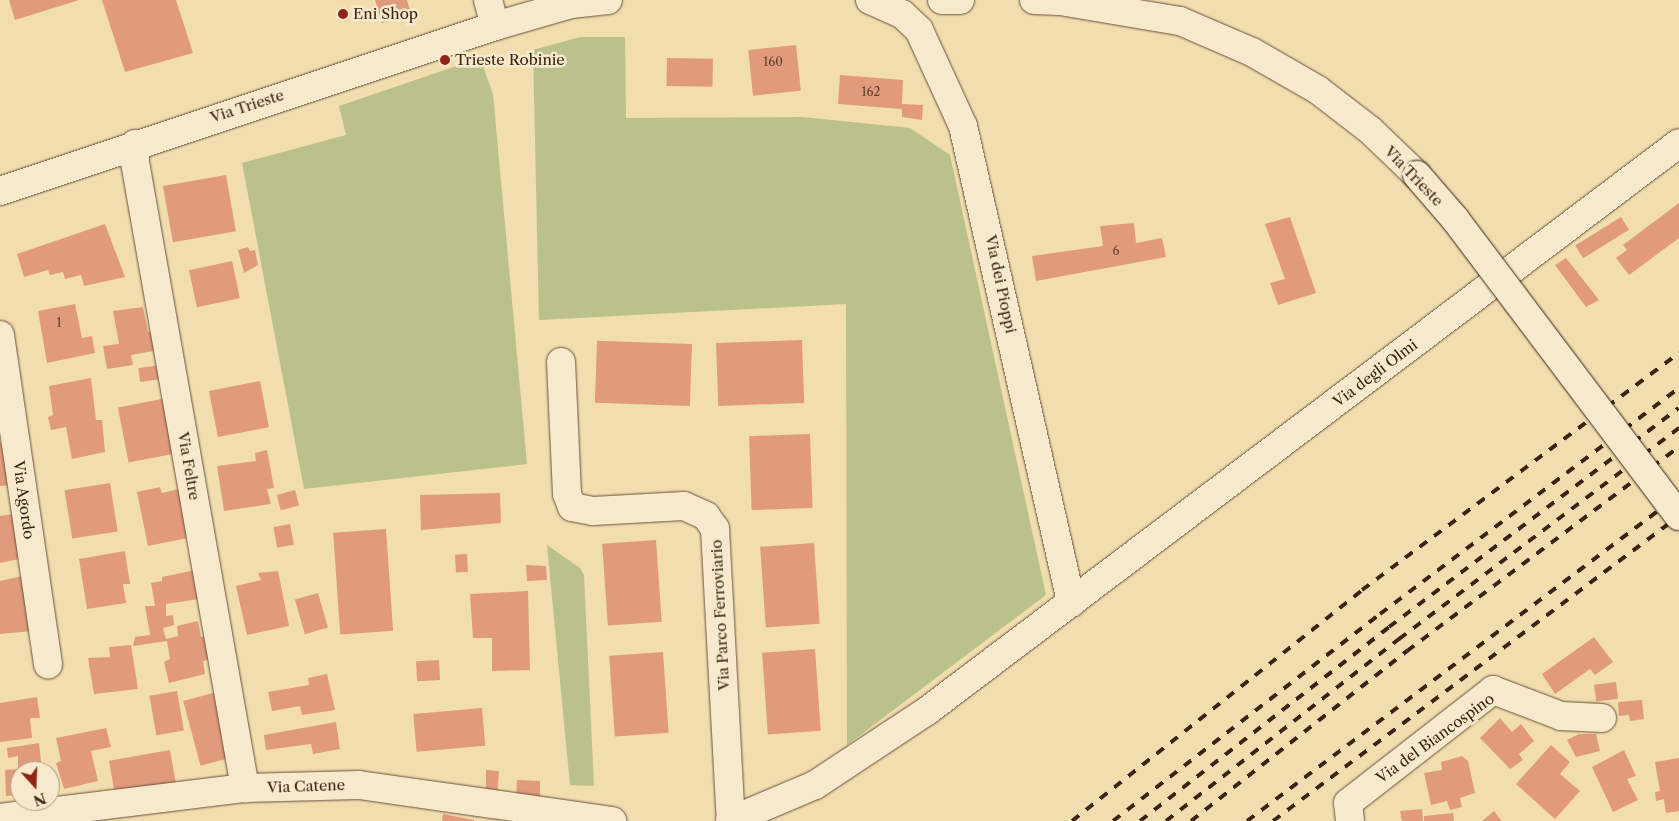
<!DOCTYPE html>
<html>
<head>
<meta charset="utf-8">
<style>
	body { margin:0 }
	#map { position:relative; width:1679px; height:821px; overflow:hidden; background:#f2ddaf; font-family:"Libre Caslon Text",serif }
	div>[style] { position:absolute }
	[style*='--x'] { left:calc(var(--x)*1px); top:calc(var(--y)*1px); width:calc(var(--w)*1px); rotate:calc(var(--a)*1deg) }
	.green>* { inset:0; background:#bac18b }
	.building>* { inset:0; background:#e19b7c; transform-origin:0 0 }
	.roads { filter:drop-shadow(0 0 1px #67523c) drop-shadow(0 0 1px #67523c) }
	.street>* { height:28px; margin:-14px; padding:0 14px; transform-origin:14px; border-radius:14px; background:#f7e9cb }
	.secondary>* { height:28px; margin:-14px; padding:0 14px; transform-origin:14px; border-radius:14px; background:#f7e9cb }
	.rail>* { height:4px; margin-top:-2px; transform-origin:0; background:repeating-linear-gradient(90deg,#392415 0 9px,transparent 0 18px) }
	.bridges { filter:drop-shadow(0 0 1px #392415) drop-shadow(0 0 1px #392415) }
	.secondary-bridge>* { height:28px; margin:-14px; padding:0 14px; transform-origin:14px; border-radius:14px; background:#f7e9cb }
	.dots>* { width:14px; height:14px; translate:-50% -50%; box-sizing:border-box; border:2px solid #f7e9cb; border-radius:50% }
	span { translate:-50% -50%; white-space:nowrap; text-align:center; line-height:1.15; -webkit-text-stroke:5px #f7e9cb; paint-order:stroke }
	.number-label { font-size:12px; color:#63422f }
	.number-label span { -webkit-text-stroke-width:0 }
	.poi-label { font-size:15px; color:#392415 }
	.left { translate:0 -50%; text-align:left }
	.street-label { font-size:15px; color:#392415 }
	.north { position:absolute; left:10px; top:761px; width:50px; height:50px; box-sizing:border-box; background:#f7e9cb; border:1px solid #ab9a82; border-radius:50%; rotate:160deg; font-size:14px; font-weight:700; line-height:20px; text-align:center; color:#392415 }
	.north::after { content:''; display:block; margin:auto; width:18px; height:22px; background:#8f2418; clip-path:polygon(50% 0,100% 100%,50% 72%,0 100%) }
</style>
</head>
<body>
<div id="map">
	<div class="green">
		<div style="clip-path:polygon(580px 37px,625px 37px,626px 118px,802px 117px,910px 128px,950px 155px,1046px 595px,847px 745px,846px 304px,539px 320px,533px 50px)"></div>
		<div style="clip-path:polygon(480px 58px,493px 94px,527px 464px,304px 489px,242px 163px,346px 135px,339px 106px)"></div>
		<div style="clip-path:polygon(547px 545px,580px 568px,584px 575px,594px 786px,570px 785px)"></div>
	</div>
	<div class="building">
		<div style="clip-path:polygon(9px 0,79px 0,15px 20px)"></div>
		<div style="clip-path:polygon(102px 0,176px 0,193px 53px,125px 72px)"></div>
		<div style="clip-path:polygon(375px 0,407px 0,411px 14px,382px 23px)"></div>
		<div style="left:344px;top:7px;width:13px;height:6px;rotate:72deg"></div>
		<div style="left:796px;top:45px;width:46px;height:48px;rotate:84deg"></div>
		<div style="left:667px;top:58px;width:46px;height:28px;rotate:1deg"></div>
		<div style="clip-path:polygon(840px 75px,903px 80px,902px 104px,923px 105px,922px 120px,902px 117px,902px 109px,838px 104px)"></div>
		<div style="left:226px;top:175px;width:57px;height:64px;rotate:80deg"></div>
		<div style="clip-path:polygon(1679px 203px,1679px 238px,1629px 275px,1616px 258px,1627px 250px,1623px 245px)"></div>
		<div style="clip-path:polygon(1290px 217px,1316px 293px,1278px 305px,1270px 283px,1285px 279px,1265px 224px)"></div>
		<div style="left:1621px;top:217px;width:15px;height:54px;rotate:58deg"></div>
		<div style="clip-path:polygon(1134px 223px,1136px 243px,1162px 238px,1166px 257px,1036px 281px,1032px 256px,1103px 246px,1100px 226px)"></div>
		<div style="clip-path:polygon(105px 224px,125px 277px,84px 286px,81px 275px,65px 279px,63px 272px,50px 275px,48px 270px,24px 277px,17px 254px)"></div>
		<div style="clip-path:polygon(248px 247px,250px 251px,255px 250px,258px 265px,244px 273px,238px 250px)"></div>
		<div style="clip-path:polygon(1566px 258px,1599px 300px,1586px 307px,1555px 265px)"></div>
		<div style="left:232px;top:261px;width:38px;height:44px;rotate:78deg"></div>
		<div style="clip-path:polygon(75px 304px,82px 338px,92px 336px,95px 353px,47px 363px,38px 311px)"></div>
		<div style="clip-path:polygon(143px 307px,148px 332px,156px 331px,159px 350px,131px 355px,133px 365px,107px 369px,103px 346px,119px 344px,113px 311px)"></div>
		<div style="left:802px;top:340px;width:63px;height:86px;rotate:88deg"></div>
		<div style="left:692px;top:344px;width:62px;height:95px;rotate:92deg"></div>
		<div style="left:161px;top:365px;width:14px;height:23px;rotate:82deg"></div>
		<div style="clip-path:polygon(91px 378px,96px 420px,102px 420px,105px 452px,72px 459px,66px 427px,51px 430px,48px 417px,53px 415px,49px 386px)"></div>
		<div style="left:260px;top:381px;width:47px;height:52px;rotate:79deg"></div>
		<div style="left:167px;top:398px;width:56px;height:50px;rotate:79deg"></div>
		<div style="left:810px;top:434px;width:74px;height:61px;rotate:88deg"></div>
		<div style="clip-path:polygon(7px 442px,14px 485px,0 486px,0 443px)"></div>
		<div style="clip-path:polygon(267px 450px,274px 488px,267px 489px,271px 504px,224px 511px,217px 466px,256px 461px,255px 453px)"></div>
		<div style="left:110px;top:483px;width:49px;height:46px;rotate:81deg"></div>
		<div style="clip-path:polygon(160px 487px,162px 493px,183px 488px,193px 537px,148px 546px,137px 492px)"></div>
		<div style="left:295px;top:490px;width:16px;height:19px;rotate:75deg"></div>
		<div style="clip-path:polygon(500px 493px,501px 523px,421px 530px,420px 495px)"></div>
		<div style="clip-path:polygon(19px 513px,29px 557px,0 563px,0 516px)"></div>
		<div style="left:290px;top:524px;width:21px;height:17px;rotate:79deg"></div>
		<div style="left:386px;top:529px;width:102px;height:53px;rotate:86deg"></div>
		<div style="left:656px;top:540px;width:82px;height:54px;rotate:86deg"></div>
		<div style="left:814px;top:543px;width:81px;height:54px;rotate:86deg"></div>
		<div style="clip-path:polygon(125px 551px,130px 584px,123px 584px,126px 603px,87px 609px,79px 559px)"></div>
		<div style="left:467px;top:554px;width:18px;height:12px;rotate:87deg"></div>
		<div style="clip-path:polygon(526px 565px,546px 566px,547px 580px,527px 581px)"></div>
		<div style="clip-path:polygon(200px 569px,206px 598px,166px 604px,166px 616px,173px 615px,174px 625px,163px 628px,166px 639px,178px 636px,177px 626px,198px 621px,201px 637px,214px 634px,217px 657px,203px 661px,205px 674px,169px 683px,164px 662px,170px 659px,167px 641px,133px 646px,135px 637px,150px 635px,145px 606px,155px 606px,151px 583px,162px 581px,162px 577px)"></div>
		<div style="clip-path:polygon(278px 571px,289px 626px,247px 635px,236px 586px,261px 580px,258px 573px)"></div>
		<div style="clip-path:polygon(22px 576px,32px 631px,0 634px,0 581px)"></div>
		<div style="clip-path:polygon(528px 591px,530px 670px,492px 671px,492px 638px,473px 638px,470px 594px)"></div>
		<div style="left:318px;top:593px;width:36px;height:24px;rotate:74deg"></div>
		<div style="clip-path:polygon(1594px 637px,1613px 662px,1595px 675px,1590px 669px,1555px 694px,1542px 674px)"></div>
		<div style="clip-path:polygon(131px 645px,138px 689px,94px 694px,88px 658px,110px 657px,109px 647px)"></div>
		<div style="left:815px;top:649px;width:82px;height:53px;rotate:86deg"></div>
		<div style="left:663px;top:652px;width:81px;height:54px;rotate:86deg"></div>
		<div style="left:439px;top:660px;width:20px;height:23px;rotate:87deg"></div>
		<div style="clip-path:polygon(327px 674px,335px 710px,302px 715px,300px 706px,272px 711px,268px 692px,309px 685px,308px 678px)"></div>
		<div style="left:1616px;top:682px;width:17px;height:22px;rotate:83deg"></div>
		<div style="left:177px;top:691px;width:40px;height:28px;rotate:80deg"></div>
		<div style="left:217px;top:692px;width:67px;height:35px;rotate:75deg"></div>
		<div style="clip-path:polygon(37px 697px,40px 718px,30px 718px,32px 738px,0 742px,0 703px)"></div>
		<div style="clip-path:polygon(1642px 700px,1644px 719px,1630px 721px,1629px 715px,1619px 716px,1618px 702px)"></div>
		<div style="left:482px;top:708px;width:38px;height:69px;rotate:85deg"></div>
		<div style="clip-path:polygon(1500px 718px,1512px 732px,1521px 724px,1534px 741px,1519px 754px,1523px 760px,1510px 769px,1480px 738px)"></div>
		<div style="clip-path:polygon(336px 722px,340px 749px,313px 754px,311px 744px,266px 750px,264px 735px)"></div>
		<div style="clip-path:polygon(106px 728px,111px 747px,91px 751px,98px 781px,64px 789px,56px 763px,61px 761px,56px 738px)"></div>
		<div style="clip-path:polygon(1579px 734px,1596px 734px,1600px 751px,1576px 757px,1567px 740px)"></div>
		<div style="clip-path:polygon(39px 743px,42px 771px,20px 771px,20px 795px,6px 796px,5px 770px,18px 769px,18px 756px,8px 758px,7px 748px)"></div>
		<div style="clip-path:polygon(1551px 745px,1570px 762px,1560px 774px,1580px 791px,1555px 819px,1516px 784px)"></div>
		<div style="left:170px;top:750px;width:36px;height:62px;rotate:80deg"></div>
		<div style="clip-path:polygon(1624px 750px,1636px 776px,1627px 779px,1638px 800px,1613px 812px,1592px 767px)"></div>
		<div style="clip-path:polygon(1462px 756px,1468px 761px,1475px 793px,1460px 798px,1462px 807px,1450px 810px,1447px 801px,1431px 805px,1424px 773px,1442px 770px,1441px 762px)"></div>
		<div style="clip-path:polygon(1679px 758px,1679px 811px,1666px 813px,1664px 799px,1656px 801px,1655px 792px,1660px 791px,1655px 762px)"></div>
		<div style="clip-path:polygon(486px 770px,499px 771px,497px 797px,486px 795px)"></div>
		<div style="clip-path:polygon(517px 780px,540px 781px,540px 804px,516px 799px)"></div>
		<div style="clip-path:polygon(1422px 809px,1423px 821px,1402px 821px,1400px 811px)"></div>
		<div style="clip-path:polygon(1494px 811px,1502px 821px,1482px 821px)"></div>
		<div style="clip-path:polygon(1453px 813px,1454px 821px,1424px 821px,1424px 816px)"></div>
		<div style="clip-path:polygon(443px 814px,474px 820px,474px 821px,442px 821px)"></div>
	</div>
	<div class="roads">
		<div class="street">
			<div style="--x:488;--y:0;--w:27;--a:75"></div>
			<div style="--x:870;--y:0;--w:35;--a:24"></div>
			<div style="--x:902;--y:14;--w:23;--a:43"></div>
			<div style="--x:919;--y:30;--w:106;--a:65.4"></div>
			<div style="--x:963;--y:126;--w:489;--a:77.2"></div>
			<div style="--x:135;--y:144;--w:18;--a:90"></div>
			<div style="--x:135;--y:162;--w:636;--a:80.03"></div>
			<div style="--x:0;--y:335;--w:333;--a:81.7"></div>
			<div style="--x:561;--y:362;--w:132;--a:87.4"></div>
			<div style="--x:567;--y:494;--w:14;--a:69"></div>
			<div style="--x:572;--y:507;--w:21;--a:11"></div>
			<div style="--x:593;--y:511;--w:91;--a:-3.1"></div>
			<div style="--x:684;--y:506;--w:24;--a:24"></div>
			<div style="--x:706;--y:516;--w:16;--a:55"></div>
			<div style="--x:715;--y:529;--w:292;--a:86.9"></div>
			<div style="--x:0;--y:818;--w:247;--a:-7"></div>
			<div style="--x:245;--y:788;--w:114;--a:-1.5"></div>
			<div style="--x:359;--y:785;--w:256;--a:8.1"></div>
			<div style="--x:730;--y:821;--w:92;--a:-23"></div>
			<div style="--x:815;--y:785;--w:134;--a:-33.5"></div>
			<div style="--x:927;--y:711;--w:942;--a:-37.06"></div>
			<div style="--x:1350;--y:821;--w:18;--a:-96"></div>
			<div style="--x:1348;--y:803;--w:184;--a:-37.9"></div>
			<div style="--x:1493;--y:690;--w:73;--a:20.9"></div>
			<div style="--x:1561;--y:716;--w:41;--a:2.8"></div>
		</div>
		<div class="secondary">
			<div style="--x:942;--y:0;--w:18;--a:0"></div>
			<div style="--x:1034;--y:0;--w:26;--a:2"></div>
			<div style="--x:1060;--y:1;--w:122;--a:9.5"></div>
			<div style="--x:1180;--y:21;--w:78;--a:23.3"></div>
			<div style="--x:1252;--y:52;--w:76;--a:29.9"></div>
			<div style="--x:1318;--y:90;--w:66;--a:37.6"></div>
			<div style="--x:1370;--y:130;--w:65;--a:43.8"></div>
			<div style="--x:0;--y:191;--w:522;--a:-18.43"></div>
			<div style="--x:495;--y:26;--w:79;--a:-16.1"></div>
			<div style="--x:571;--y:4;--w:37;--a:-6"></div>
		</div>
	</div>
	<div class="rail">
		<div style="--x:1072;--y:821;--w:371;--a:-38.5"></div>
		<div style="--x:1362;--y:590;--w:396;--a:-36.8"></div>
		<div style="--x:1113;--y:821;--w:338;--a:-37.8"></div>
		<div style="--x:1380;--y:614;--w:375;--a:-37.1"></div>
		<div style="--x:1140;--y:821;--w:316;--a:-37.9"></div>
		<div style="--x:1389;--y:627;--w:363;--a:-37.1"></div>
		<div style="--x:1166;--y:821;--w:296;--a:-38"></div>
		<div style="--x:1399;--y:639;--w:351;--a:-37"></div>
		<div style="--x:1191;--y:821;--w:275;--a:-38.2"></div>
		<div style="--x:1407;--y:651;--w:340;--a:-36.9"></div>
		<div style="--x:1247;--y:821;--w:541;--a:-37.04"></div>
		<div style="--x:1273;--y:821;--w:508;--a:-36.92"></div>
	</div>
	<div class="bridges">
		<div class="secondary-bridge">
			<div style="--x:1417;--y:175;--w:58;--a:49.2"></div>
			<div style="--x:1455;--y:219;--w:372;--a:53"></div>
		</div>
	</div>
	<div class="dots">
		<div style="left:343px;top:14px;background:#8f2418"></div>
		<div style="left:445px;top:60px;background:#8f2418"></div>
	</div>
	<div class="number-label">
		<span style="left:773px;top:62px">160</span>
		<span style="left:871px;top:92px">162</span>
		<span style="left:1116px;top:251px">6</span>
		<span style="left:59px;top:323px">1</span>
	</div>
	<div class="poi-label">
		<span class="left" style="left:353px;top:14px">Eni Shop</span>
		<span class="left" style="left:455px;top:60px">Trieste Robinie</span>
	</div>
	<div class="street-label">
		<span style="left:247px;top:106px;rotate:-18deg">Via Trieste</span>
		<span style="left:1414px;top:176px;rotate:46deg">Via Trieste</span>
		<span style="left:1001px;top:284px;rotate:78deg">Via dei Pioppi</span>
		<span style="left:1375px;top:373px;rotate:-37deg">Via degli Olmi</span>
		<span style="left:189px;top:466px;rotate:80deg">Via Feltre</span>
		<span style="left:24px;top:500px;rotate:82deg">Via Agordo</span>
		<span style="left:720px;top:615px;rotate:-93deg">Via Parco Ferroviario</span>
		<span style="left:1435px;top:738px;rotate:-36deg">Via del Biancospino</span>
		<span style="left:306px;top:786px;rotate:-2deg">Via Catene</span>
	</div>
	<div class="north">N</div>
</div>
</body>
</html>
